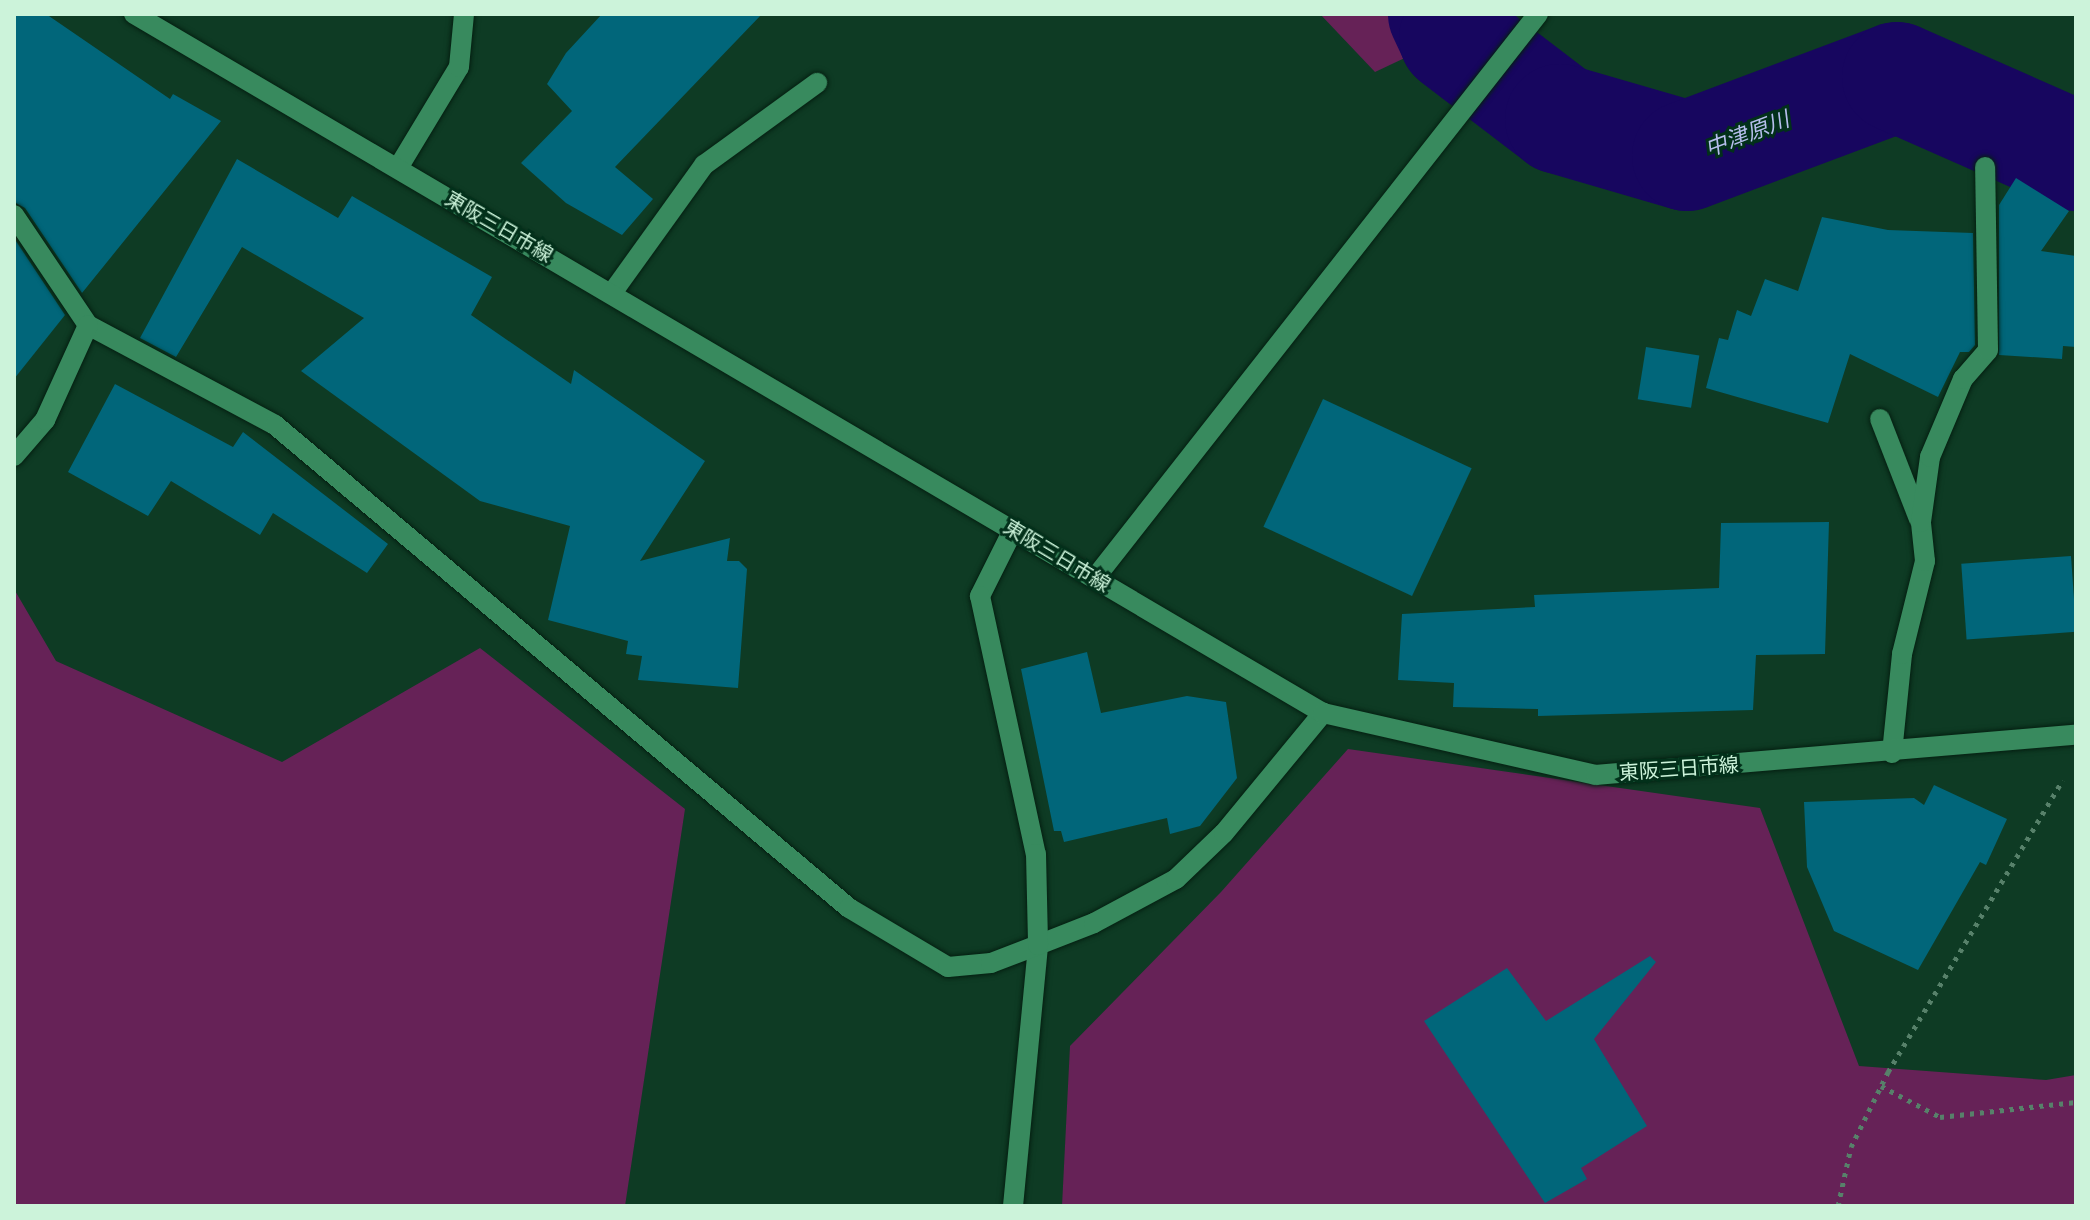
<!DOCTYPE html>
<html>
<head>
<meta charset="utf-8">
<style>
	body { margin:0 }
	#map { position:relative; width:2090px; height:1220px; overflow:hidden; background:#0e3b24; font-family:"Public Sans","Noto Sans JP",sans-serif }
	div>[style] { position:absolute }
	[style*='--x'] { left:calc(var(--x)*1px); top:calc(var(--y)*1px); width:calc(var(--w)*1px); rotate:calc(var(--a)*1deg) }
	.green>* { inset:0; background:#662257 }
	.river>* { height:110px; margin:-55px; padding:0 55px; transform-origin:55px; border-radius:55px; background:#17065f }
	.building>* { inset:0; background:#01667a; transform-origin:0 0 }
	.path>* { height:5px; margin-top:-2.5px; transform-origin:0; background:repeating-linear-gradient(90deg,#57816a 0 4px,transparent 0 10px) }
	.roads { filter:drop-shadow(0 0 2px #051f11) drop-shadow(0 0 2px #051f11) }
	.service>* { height:20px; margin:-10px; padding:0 10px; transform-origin:10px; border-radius:10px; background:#388a5e }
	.minor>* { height:20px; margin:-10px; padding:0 10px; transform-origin:10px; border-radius:10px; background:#388a5e }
	.tertiary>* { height:20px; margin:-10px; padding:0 10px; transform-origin:10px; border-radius:10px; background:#388a5e }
	.secondary>* { height:20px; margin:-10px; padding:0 10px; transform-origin:10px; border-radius:10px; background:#388a5e }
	span { translate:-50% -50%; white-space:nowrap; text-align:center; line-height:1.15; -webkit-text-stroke:6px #02301a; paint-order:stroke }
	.street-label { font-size:20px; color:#ccf3da }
	.water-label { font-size:22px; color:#b6beed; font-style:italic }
	.frame { position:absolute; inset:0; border:16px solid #ccf3da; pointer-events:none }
</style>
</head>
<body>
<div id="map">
	<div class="green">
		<div style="clip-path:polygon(1320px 14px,1416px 14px,1428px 47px,1375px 72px)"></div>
		<div style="clip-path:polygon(14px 589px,56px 661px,282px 762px,480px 648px,685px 809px,625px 1206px,14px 1206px)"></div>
		<div style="clip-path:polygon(1348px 749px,1760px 808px,1859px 1066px,2046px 1080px,2076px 1075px,2076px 1206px,1062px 1206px,1070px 1046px,1221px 892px)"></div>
	</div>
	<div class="river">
		<div style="--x:1443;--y:14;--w:26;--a:65"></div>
		<div style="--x:1454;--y:38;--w:133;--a:37.4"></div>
		<div style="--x:1560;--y:119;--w:132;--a:16.2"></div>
		<div style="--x:1687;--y:156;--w:224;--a:-20.6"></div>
		<div style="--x:1897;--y:77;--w:196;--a:23.8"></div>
	</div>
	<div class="building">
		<div style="clip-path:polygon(14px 14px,46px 14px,170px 99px,173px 94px,221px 121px,82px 293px,25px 208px,14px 202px)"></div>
		<div style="clip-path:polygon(602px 14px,762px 14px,615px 167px,653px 199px,622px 235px,566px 203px,521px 163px,572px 111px,547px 84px,566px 53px)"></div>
		<div style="clip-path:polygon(237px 159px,338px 218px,352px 196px,492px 277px,471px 315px,571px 384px,574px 370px,705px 461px,640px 561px,730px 538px,727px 561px,739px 561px,747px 569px,738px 688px,638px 680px,642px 656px,626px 654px,628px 641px,548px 620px,570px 526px,480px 501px,301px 371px,364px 318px,242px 247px,176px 357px,140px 338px)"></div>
		<div style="clip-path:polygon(2016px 178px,2069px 211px,2041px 251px,2076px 256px,2076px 347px,2063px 346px,2062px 359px,1999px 355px,1999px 205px)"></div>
		<div style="clip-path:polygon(1822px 217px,1888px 230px,1973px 233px,1975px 345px,1969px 352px,1960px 352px,1938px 397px,1850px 354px,1828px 423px,1706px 388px,1719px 338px,1728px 340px,1737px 310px,1751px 316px,1765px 279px,1798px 291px)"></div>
		<div style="clip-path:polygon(14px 238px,65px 315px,14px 379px)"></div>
		<div style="left:1646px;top:347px;width:54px;height:53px;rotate:9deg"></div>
		<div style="clip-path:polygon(115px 384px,233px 447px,243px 432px,388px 544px,367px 573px,273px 513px,260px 535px,171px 481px,148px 516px,68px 472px)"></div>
		<div style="left:1323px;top:399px;width:164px;height:141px;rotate:25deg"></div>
		<div style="clip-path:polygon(1829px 522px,1825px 654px,1756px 655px,1753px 710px,1538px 716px,1538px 709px,1453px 707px,1454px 683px,1398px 680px,1402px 614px,1535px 607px,1534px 595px,1719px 588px,1721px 523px)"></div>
		<div style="left:2071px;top:556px;width:76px;height:110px;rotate:86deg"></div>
		<div style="clip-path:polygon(1087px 652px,1101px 713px,1187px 696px,1226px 702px,1237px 778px,1200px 826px,1170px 834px,1167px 818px,1064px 842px,1061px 831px,1054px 831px,1021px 669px)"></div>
		<div style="clip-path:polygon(1934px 785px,2007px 819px,1986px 865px,1980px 862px,1918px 970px,1834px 931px,1807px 867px,1804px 802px,1914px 798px,1924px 805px)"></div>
		<div style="clip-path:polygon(1650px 956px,1656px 962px,1594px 1039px,1647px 1126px,1581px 1168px,1587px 1179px,1545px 1203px,1424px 1021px,1507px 968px,1546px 1021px)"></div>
	</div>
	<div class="path">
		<div style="--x:1881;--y:1086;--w:67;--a:27.7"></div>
		<div style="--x:1940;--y:1117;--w:137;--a:-6.3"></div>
		<div style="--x:1838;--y:1206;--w:60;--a:-77.6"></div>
		<div style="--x:1851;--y:1147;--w:84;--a:-63.7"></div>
		<div style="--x:1888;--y:1072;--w:340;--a:-59.1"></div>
	</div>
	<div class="roads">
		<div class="service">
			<div style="--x:1013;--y:1206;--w:262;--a:-84.5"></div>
		</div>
		<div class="minor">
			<div style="--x:398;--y:168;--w:118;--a:-58.9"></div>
			<div style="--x:459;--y:67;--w:53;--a:-84.6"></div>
			<div style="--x:14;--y:215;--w:133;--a:56.1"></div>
			<div style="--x:88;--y:325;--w:212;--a:28.1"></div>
			<div style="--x:275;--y:425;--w:750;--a:40.08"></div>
			<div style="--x:849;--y:908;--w:115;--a:30.8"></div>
			<div style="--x:948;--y:967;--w:43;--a:-5.3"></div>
			<div style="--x:991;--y:963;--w:50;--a:-21"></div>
			<div style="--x:1038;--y:945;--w:60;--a:-21.4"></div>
			<div style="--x:1094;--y:923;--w:93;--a:-28.2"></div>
			<div style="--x:1176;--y:879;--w:66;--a:-43.8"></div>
			<div style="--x:1224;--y:833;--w:156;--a:-50.5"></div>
			<div style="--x:612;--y:293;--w:158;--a:-54.3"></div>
			<div style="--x:704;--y:165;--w:140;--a:-36"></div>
			<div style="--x:1880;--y:419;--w:107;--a:68.7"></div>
			<div style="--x:14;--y:456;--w:48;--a:-49.3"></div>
			<div style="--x:45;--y:420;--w:104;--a:-65.6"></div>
			<div style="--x:1013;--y:530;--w:74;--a:116.6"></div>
			<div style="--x:980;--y:596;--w:264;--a:77.8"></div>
			<div style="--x:1036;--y:854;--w:91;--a:88.7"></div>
			<div style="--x:1892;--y:753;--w:100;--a:-84.2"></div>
			<div style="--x:1902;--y:654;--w:96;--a:-76.1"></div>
			<div style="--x:1925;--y:561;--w:39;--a:-96"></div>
			<div style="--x:1921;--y:522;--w:66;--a:-82.1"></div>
			<div style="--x:1930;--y:457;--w:85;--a:-67.1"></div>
			<div style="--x:1963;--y:379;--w:38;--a:-49"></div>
			<div style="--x:1988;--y:350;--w:183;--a:-90.9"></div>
		</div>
		<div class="tertiary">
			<div style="--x:1095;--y:578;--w:717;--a:-51.85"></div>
		</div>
		<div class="secondary">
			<div style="--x:134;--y:14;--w:1379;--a:30.45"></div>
			<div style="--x:1323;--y:713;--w:280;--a:12.8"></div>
			<div style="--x:1596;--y:775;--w:482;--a:-4.8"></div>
		</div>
	</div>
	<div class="street-label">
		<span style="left:499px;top:227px;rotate:30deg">東阪三日市線</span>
		<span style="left:1057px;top:556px;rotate:31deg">東阪三日市線</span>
		<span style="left:1679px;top:769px;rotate:-4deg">東阪三日市線</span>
	</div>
	<div class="water-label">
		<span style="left:1747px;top:134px;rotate:-21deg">中津原川</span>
	</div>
	<div class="frame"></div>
</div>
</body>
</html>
